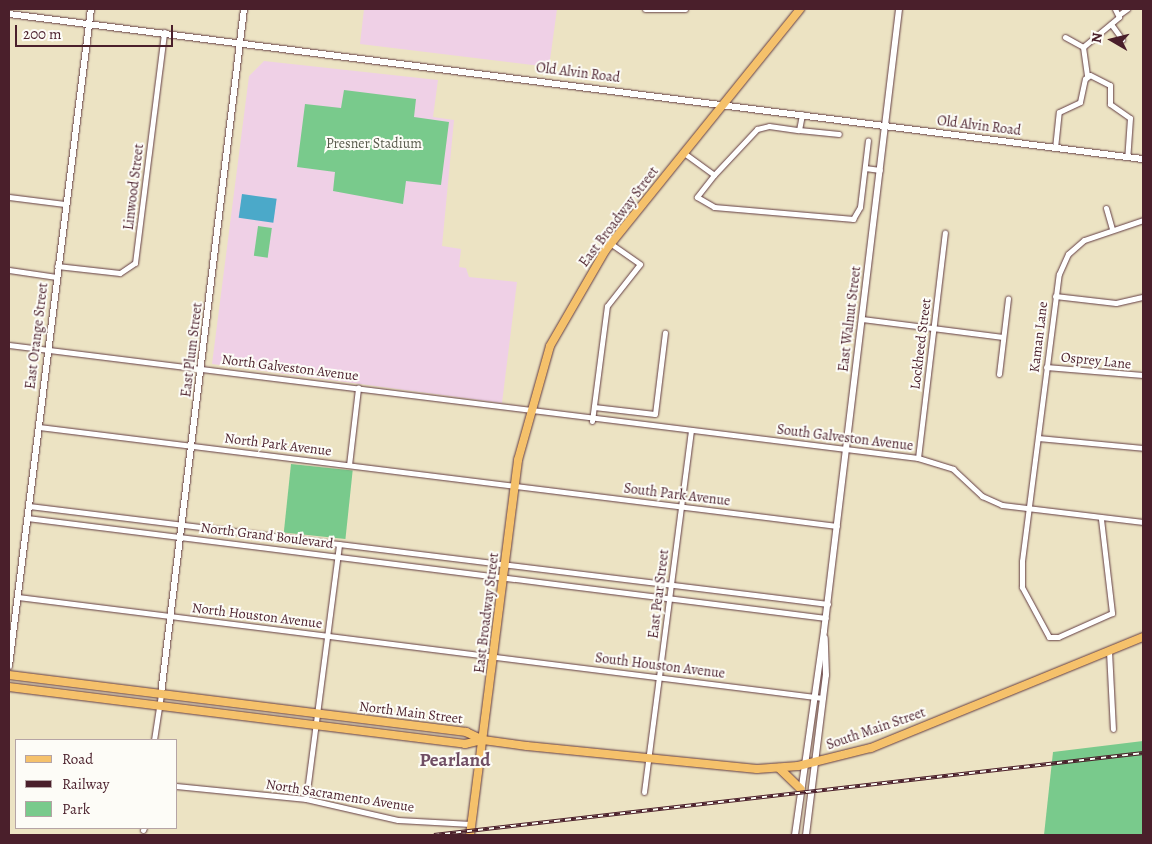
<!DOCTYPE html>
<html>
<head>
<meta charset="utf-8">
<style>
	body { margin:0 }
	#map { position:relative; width:1152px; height:844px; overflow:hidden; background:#ece3c3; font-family:Alegreya,serif }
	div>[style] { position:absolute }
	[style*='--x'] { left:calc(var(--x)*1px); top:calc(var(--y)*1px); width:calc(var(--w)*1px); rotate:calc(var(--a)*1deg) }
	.built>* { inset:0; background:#efd0e6 }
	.green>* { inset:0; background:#79ca8c; transform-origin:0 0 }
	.water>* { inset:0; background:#4ba9c9; transform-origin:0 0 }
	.roads { filter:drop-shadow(0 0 1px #623c42) drop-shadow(0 0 1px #623c42) }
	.minor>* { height:5px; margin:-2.5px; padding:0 2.5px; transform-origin:2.5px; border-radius:2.5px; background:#fff }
	.tertiary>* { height:6px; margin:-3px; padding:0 3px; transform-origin:3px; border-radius:3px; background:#fff }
	.primary>* { height:8px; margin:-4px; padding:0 4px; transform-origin:4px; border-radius:4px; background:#f5c16b }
	.rail>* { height:4px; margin-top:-2px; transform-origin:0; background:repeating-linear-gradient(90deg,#fdfcf7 0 5.5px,#4a1f2b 0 11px); box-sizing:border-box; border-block:1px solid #4a1f2b }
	span { translate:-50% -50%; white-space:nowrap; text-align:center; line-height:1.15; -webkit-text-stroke:4px #fdfcf7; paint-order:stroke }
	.street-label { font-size:14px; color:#4a1f2b }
	.park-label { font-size:14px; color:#5a5b4d }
	.district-label { font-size:19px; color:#704e64; font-weight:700 }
	.frame { position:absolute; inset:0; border:10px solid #4a1f2b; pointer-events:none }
	.legend { position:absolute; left:15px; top:739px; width:162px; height:90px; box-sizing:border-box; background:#fdfcf7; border:1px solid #b5a4a5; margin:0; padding:6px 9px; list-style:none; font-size:15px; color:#4a1f2b }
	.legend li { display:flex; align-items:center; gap:10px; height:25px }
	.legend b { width:25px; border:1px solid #b5a4a5 }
	.north { position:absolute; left:1087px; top:15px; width:50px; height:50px; -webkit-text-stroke:4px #fdfcf7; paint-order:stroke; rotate:278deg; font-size:14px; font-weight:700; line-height:20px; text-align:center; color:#4a1f2b }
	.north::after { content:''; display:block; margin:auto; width:18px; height:22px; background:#4a1f2b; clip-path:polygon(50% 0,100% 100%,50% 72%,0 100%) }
	.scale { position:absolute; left:15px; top:25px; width:158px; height:22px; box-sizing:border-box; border:2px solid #4a1f2b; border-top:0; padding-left:6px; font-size:15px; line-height:18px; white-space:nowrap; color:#4a1f2b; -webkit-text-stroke:4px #fdfcf7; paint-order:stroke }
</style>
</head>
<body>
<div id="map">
	<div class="built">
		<div style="clip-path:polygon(364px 9px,557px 9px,549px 67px,360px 44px)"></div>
		<div style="clip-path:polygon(264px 61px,438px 80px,433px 117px,454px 120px,442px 246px,461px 249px,459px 267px,466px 268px,469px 277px,517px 282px,502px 403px,212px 364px,249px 76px)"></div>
	</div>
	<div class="green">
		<div style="clip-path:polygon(344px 90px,416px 99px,414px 117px,449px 122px,441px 185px,406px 181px,403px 204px,333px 191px,335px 172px,297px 167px,305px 104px,341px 108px)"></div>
		<div style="left:258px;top:226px;width:14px;height:30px;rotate:8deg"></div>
		<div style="left:291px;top:464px;width:62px;height:69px;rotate:6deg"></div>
		<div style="clip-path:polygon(1143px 741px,1143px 834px,1044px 835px,1053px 752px)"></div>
	</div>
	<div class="water">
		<div style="left:242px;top:194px;width:35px;height:24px;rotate:8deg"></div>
	</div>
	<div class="roads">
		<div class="minor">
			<div style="--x:645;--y:9;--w:40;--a:0"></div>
			<div style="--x:1120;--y:14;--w:9;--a:-36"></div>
			<div style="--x:1111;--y:24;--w:19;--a:54"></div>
			<div style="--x:1065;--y:37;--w:21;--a:29"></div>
			<div style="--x:1083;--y:47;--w:29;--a:82"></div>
			<div style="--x:1083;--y:47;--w:47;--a:-39.8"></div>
			<div style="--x:1119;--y:17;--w:9;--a:-117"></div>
			<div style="--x:799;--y:130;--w:40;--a:5.7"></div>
			<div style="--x:1055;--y:148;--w:36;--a:-84"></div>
			<div style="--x:1059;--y:112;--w:23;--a:-25"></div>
			<div style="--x:1080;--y:102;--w:24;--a:-78"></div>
			<div style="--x:1085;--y:79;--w:6;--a:-39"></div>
			<div style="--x:1090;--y:75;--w:22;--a:27"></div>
			<div style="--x:1110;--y:85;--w:19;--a:90"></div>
			<div style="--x:1110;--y:104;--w:24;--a:35"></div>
			<div style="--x:1130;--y:118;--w:39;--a:94"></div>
			<div style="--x:684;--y:153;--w:37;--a:36"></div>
			<div style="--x:714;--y:175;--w:28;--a:128"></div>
			<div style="--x:697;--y:197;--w:20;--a:30"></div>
			<div style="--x:714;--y:207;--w:140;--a:4.9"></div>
			<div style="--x:853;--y:219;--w:14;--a:-60"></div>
			<div style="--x:860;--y:207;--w:67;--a:-83.2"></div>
			<div style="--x:865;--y:168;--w:15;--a:8"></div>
			<div style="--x:714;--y:175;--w:63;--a:-46.9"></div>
			<div style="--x:757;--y:129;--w:12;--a:-14"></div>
			<div style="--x:769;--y:126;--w:30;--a:8"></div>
			<div style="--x:799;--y:130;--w:16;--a:-79"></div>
			<div style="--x:9;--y:197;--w:56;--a:7.1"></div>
			<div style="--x:1106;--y:208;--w:22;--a:74"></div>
			<div style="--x:57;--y:266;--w:63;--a:6.3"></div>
			<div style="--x:120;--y:273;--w:18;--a:-34"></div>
			<div style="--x:135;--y:263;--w:233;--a:-82.8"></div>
			<div style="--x:9;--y:270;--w:48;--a:8.5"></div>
			<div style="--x:1055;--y:296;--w:61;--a:6.5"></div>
			<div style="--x:1116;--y:303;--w:28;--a:-13"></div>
			<div style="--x:862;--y:319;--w:142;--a:7.3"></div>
			<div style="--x:9;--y:345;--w:916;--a:7.09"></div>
			<div style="--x:918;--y:458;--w:37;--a:17"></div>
			<div style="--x:953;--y:469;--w:40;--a:43"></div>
			<div style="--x:982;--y:496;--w:22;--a:24"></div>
			<div style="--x:1002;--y:505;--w:142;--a:6.9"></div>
			<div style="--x:1046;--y:367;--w:97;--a:4.7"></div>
			<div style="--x:999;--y:374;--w:76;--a:-83.2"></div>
			<div style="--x:594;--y:407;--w:61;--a:6.5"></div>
			<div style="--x:655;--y:414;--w:82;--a:-83"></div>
			<div style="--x:592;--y:421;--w:116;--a:-82.6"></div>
			<div style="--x:607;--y:306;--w:53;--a:-51.8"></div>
			<div style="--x:640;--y:264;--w:35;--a:-145"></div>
			<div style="--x:39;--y:427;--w:804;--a:7.07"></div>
			<div style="--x:1038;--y:438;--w:105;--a:5.4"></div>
			<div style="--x:918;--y:458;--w:227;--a:-83.2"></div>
			<div style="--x:349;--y:465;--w:78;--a:-83.3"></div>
			<div style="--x:29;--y:506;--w:805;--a:6.99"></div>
			<div style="--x:27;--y:518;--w:805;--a:7.13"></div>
			<div style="--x:1101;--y:519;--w:95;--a:83.3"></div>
			<div style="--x:1112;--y:613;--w:59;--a:156"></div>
			<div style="--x:1058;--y:637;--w:9;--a:180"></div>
			<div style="--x:1049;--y:637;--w:57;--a:-118.4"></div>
			<div style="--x:1022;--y:587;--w:26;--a:-90"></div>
			<div style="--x:1022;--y:561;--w:289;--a:-82.7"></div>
			<div style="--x:1059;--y:274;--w:22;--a:-66"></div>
			<div style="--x:1068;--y:254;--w:21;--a:-41"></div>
			<div style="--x:1084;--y:240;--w:62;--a:-18.7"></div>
			<div style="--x:18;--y:597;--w:811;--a:7.15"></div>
			<div style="--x:1109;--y:651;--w:78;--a:87.1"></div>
			<div style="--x:154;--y:740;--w:47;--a:-81.3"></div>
			<div style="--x:176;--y:786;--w:131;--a:5.7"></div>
			<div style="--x:306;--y:799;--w:94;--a:12.9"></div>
			<div style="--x:398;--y:820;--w:73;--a:3.1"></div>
			<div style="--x:644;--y:792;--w:365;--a:-82.6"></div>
			<div style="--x:306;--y:799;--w:257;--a:-82.6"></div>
			<div style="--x:143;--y:830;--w:2;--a:-63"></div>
		</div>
		<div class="tertiary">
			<div style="--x:9;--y:14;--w:1143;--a:7.29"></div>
			<div style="--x:9;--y:666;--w:662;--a:-82.89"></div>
			<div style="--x:161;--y:694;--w:690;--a:-83.09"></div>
			<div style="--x:795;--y:835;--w:206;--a:-81.9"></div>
			<div style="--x:824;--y:631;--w:627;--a:-83.12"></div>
			<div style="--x:806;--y:835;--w:161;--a:-82.9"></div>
			<div style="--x:826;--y:675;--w:37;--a:-92"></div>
		</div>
		<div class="primary">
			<div style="--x:9;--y:675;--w:461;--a:7.1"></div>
			<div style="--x:466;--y:732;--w:19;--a:25"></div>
			<div style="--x:483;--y:740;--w:44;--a:7.8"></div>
			<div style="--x:527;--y:746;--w:231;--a:5.7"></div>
			<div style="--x:757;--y:769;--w:41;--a:-4.2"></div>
			<div style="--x:798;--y:766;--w:75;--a:-13.9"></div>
			<div style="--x:871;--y:748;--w:294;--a:-22.2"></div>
			<div style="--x:9;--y:687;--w:460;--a:7.1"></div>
			<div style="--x:465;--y:744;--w:18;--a:-13"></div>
			<div style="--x:779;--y:768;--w:30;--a:44"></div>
			<div style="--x:470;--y:835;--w:378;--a:-82.7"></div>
			<div style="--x:518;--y:460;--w:118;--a:-74.3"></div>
			<div style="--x:550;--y:346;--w:110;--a:-59.9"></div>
			<div style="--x:605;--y:251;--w:311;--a:-51.1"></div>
		</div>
	</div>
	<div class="rail">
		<div style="--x:434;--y:835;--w:714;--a:-6.6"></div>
	</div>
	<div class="street-label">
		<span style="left:578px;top:73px;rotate:7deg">Old Alvin Road</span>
		<span style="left:979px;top:126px;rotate:7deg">Old Alvin Road</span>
		<span style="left:134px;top:187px;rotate:-83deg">Linwood Street</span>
		<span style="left:619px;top:217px;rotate:-53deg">East Broadway Street</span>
		<span style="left:850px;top:319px;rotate:-83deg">East Walnut Street</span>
		<span style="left:37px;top:336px;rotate:-83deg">East Orange Street</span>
		<span style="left:1039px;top:337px;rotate:-83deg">Kaman Lane</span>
		<span style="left:921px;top:344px;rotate:-83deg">Lockheed Street</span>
		<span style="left:192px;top:350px;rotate:-83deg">East Plum Street</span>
		<span style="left:1096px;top:361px;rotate:6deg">Osprey Lane</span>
		<span style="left:290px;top:368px;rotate:7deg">North Galveston Avenue</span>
		<span style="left:845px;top:438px;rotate:7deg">South Galveston Avenue</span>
		<span style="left:278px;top:445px;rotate:7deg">North Park Avenue</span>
		<span style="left:677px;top:495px;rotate:7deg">South Park Avenue</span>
		<span style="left:267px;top:536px;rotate:7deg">North Grand Boulevard</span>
		<span style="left:659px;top:594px;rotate:-83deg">East Pear Street</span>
		<span style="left:487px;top:613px;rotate:-83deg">East Broadway Street</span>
		<span style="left:257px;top:616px;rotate:7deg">North Houston Avenue</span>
		<span style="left:660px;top:666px;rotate:7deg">South Houston Avenue</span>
		<span style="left:411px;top:713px;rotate:7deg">North Main Street</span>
		<span style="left:876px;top:729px;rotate:-19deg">South Main Street</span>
		<span style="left:340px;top:796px;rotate:9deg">North Sacramento Avenue</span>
	</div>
	<div class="park-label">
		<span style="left:374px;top:144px">Presner Stadium</span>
	</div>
	<div class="district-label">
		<span style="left:455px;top:761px">Pearland</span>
	</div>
	<div class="frame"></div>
	<ul class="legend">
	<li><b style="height:6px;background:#f5c16b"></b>Road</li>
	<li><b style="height:6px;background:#4a1f2b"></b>Railway</li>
	<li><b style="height:14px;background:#79ca8c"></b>Park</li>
	</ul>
	<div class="north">N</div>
	<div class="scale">200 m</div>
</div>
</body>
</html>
